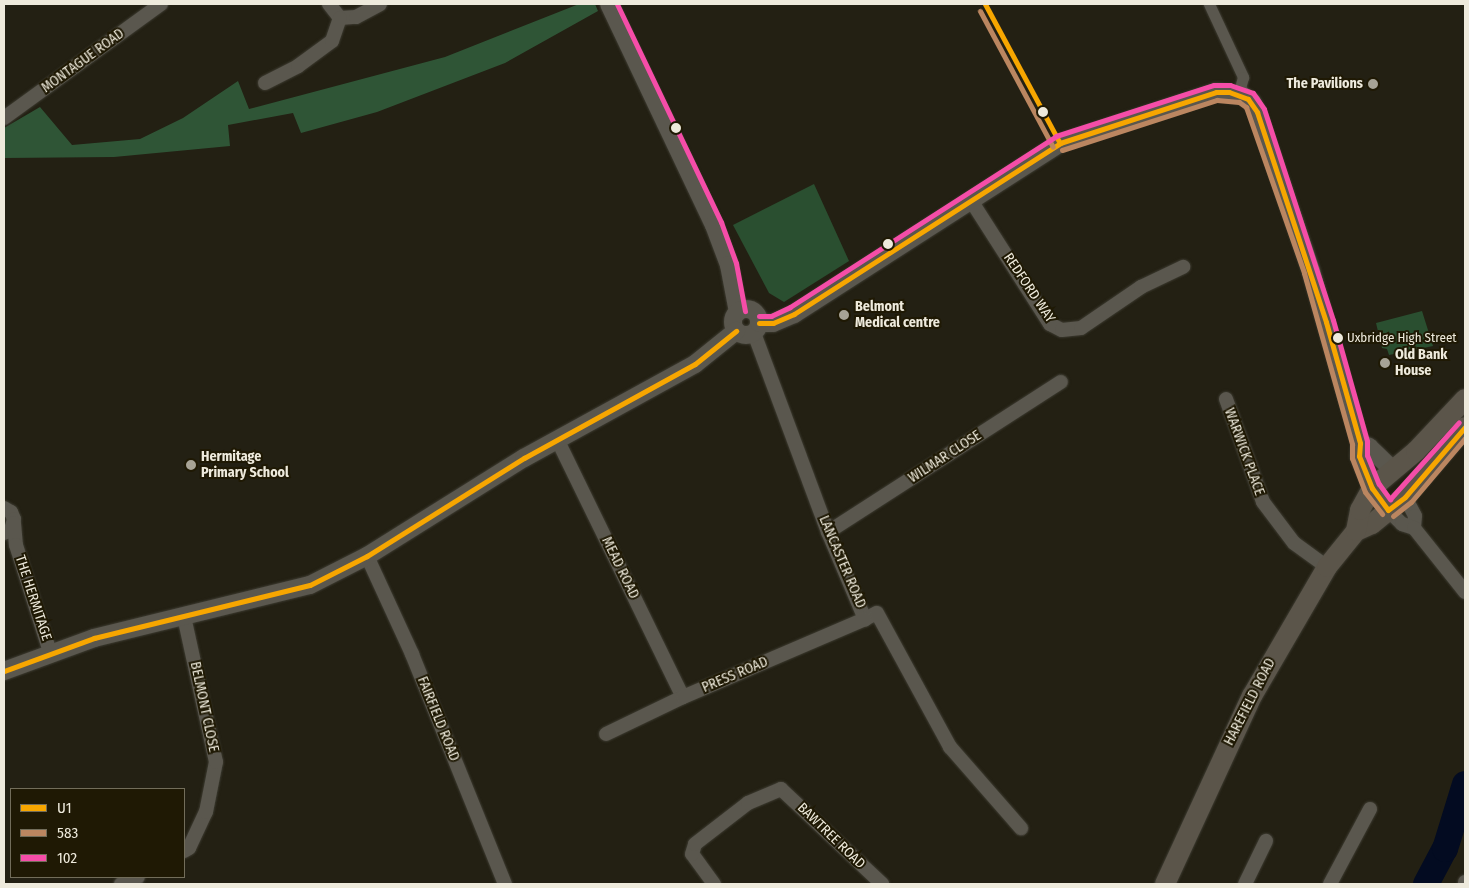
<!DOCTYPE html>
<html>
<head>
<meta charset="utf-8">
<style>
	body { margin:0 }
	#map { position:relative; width:1469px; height:888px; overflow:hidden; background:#232013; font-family:"Fira Sans Condensed",sans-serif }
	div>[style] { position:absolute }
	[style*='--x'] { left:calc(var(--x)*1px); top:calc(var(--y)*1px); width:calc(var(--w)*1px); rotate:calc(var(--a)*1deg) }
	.green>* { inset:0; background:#2a4f30 }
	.forest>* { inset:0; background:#2f5536 }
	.river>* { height:26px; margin:-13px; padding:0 13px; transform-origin:13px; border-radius:13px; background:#030b21 }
	.roads { filter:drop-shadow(0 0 1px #3d3b31) drop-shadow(0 0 1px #3d3b31) }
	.pedestrian>* { height:11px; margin:-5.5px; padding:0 5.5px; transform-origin:5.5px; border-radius:5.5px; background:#5a574e }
	.minor>* { height:14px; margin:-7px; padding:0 7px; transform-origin:7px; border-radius:7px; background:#5a574e }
	.tertiary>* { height:18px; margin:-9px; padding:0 9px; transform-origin:9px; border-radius:9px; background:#5a574e }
	.tertiary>.ring { margin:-9px; padding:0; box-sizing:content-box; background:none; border:18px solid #5a574e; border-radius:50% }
	.secondary>* { height:20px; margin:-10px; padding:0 10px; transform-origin:10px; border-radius:10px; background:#5b554a }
	.bus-1>* { height:5px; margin:-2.5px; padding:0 2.5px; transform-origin:2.5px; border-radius:2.5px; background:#f7a600 }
	.bus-2>* { height:5px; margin:-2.5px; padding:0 2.5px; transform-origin:2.5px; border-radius:2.5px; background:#bb8660 }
	.bus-3>* { height:5px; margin:-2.5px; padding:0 2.5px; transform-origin:2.5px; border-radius:2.5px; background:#f54da8 }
	.dots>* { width:14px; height:14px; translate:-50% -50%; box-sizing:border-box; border:2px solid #1f1904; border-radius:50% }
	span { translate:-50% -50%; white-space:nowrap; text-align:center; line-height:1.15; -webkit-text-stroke:4px #1f1904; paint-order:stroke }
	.bus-label { font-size:13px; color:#eeeadc }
	.left { translate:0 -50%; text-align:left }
	.street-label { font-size:14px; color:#eeeadc }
	.poi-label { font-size:14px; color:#eeeadc; font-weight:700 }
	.right { translate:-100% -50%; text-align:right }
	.frame { position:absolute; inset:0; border:5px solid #eeeadc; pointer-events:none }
	.legend { position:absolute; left:10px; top:788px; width:175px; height:90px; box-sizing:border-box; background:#1f1904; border:1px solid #726d5a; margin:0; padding:6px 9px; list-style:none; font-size:15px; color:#eeeadc }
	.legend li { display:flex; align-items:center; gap:10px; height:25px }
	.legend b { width:25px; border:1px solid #726d5a }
</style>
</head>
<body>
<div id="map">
	<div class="green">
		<div style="clip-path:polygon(814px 184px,849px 261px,784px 302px,769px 293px,733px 225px)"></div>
		<div style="clip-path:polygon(1422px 311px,1433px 346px,1389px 355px,1387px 349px,1382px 348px,1376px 323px)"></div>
	</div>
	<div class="forest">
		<div style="clip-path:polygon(579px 4px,595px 4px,598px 11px,505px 63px,377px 112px,301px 133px,293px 113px,228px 125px,230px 146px,114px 157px,4px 158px,4px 128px,40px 107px,72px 145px,140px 139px,183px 118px,238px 81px,249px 109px,445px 57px)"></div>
	</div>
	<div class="river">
		<div style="--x:1426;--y:884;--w:40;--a:-62"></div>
		<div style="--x:1445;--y:849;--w:68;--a:-72.9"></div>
	</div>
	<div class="roads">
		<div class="pedestrian">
			<div style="--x:1209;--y:4;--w:81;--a:65"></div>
			<div style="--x:1243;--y:77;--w:16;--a:105"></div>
		</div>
		<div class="minor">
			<div style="--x:329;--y:4;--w:18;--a:52"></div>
			<div style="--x:340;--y:18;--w:16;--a:-4"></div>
			<div style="--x:356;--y:17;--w:27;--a:-28"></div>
			<div style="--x:265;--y:83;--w:37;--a:-27"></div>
			<div style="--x:298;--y:66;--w:42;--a:-36.3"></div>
			<div style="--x:332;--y:41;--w:24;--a:-71"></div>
			<div style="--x:4;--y:118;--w:194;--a:-36"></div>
			<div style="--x:972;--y:202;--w:145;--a:57.4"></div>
			<div style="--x:1050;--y:324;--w:13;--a:27"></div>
			<div style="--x:1062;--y:330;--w:19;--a:-6"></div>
			<div style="--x:1081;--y:328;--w:73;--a:-34.3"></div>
			<div style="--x:1141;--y:287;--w:47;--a:-25.5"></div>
			<div style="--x:754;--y:333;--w:212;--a:69.6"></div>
			<div style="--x:828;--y:532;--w:95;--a:67"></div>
			<div style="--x:865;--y:619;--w:13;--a:-27"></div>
			<div style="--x:877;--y:613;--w:153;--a:61.4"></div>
			<div style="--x:950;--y:747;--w:108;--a:48.8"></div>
			<div style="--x:1226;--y:399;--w:109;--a:70.2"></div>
			<div style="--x:1263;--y:502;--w:51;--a:52.9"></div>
			<div style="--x:1294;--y:543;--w:41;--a:36"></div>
			<div style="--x:557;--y:439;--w:287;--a:64"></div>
			<div style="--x:1405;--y:497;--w:21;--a:62"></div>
			<div style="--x:1415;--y:516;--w:12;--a:95"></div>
			<div style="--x:4;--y:508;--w:8;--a:30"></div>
			<div style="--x:11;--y:512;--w:8;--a:67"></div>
			<div style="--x:14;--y:519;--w:11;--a:105"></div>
			<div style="--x:11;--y:530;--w:8;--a:157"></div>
			<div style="--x:1388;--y:510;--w:20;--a:45"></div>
			<div style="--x:1402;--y:524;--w:13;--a:18"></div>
			<div style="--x:1414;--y:528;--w:82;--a:51.4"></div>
			<div style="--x:14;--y:523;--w:22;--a:85"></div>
			<div style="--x:16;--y:545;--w:112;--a:72.4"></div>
			<div style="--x:828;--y:532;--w:277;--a:-32.8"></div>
			<div style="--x:367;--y:556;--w:108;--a:65.3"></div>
			<div style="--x:412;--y:654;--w:248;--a:68"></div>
			<div style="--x:606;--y:734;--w:85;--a:-25.7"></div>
			<div style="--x:683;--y:697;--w:198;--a:-23.2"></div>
			<div style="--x:184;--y:851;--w:6;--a:-31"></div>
			<div style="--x:189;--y:848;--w:40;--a:-65"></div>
			<div style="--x:206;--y:812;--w:51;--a:-78.7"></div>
			<div style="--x:216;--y:762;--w:149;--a:-102.4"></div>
			<div style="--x:121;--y:884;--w:18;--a:-22"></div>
			<div style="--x:714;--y:884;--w:37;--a:-126"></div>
			<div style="--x:692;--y:854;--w:10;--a:-73"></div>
			<div style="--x:695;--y:844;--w:67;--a:-37.7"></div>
			<div style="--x:748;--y:803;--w:36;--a:-23"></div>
			<div style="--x:781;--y:789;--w:139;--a:43.2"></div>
			<div style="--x:1245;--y:884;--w:48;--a:-64"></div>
			<div style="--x:1330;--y:884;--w:85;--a:-61.9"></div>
			<div style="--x:1465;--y:884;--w:2;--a:-90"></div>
		</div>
		<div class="tertiary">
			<div style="--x:609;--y:4;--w:245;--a:64.6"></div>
			<div style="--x:714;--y:225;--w:43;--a:69.4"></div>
			<div style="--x:729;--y:265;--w:48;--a:79.2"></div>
			<div class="ring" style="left:733px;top:309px;width:8px;height:8px"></div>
			<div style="--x:759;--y:323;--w:14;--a:0"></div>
			<div style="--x:773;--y:323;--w:23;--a:-23"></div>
			<div style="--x:794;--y:314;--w:316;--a:-32.7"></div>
			<div style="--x:1060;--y:143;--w:164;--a:-18.1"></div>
			<div style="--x:1216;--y:92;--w:26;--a:7"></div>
			<div style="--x:1242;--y:95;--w:12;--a:35"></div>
			<div style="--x:1252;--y:102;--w:11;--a:63"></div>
			<div style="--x:1257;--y:112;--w:168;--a:71.2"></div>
			<div style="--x:1311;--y:271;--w:179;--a:74.1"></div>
			<div style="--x:1360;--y:443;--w:13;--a:94"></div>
			<div style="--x:1359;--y:456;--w:35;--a:68"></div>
			<div style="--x:1372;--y:488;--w:27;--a:54"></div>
			<div style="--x:1360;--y:443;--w:10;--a:24"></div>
			<div style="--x:1369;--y:447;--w:32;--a:44"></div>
			<div style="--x:4;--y:671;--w:96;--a:-20.1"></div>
			<div style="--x:94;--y:638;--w:222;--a:-13.8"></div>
			<div style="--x:310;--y:585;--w:64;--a:-27"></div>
			<div style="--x:367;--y:556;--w:185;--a:-32"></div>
			<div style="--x:524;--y:458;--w:195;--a:-28.8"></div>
			<div style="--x:695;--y:364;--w:53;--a:-38.8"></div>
		</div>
		<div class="secondary">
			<div style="--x:1356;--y:531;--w:17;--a:-24"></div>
			<div style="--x:1372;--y:524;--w:43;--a:-39.3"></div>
			<div style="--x:1405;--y:497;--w:92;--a:-49.4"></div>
			<div style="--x:1165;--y:884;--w:207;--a:-65.2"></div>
			<div style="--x:1252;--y:696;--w:149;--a:-59.8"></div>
			<div style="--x:1327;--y:567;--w:46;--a:-51.1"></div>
			<div style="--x:1356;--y:531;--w:21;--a:-79"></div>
			<div style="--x:1360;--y:510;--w:25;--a:-61"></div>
			<div style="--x:1372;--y:488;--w:57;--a:-40.1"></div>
			<div style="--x:1416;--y:451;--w:71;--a:-46.7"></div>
		</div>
	</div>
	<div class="bus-1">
		<div style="--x:985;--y:4;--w:158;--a:61.7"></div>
		<div style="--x:759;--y:323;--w:14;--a:0"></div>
		<div style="--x:773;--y:323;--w:23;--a:-23"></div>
		<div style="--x:794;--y:314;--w:316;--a:-32.7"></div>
		<div style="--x:1060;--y:143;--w:164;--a:-18.1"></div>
		<div style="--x:1216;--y:92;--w:13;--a:0"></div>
		<div style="--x:1229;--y:92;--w:20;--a:20"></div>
		<div style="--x:1248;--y:99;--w:16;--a:55"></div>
		<div style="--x:1257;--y:112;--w:221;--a:71.8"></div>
		<div style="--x:1326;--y:322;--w:126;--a:74.3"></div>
		<div style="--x:1360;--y:443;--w:13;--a:94"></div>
		<div style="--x:1359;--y:456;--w:35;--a:68"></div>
		<div style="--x:1372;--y:488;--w:27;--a:54"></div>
		<div style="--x:1388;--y:510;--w:21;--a:-37"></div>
		<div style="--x:1405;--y:497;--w:92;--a:-49.4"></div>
		<div style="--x:4;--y:671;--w:96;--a:-20.1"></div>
		<div style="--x:94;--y:638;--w:222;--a:-13.8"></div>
		<div style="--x:310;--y:585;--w:64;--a:-27"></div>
		<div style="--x:367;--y:556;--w:185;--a:-32"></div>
		<div style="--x:524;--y:458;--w:195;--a:-28.8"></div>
		<div style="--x:695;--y:364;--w:53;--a:-38.8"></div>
	</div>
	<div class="bus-2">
		<div style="--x:980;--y:11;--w:154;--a:61.8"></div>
		<div style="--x:1062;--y:150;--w:163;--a:-17.9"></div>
		<div style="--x:1217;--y:100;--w:22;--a:5"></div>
		<div style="--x:1239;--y:102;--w:9;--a:36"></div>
		<div style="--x:1246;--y:107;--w:176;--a:70.7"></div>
		<div style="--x:1304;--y:273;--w:178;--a:74.3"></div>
		<div style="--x:1352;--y:444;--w:14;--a:90"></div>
		<div style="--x:1352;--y:458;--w:36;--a:69"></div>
		<div style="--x:1365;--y:492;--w:28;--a:52"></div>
		<div style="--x:1393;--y:516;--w:23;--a:-38"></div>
		<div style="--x:1411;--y:502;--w:84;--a:-49.8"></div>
	</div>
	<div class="bus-3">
		<div style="--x:617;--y:4;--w:242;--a:64.5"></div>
		<div style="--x:721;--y:222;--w:44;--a:69.9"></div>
		<div style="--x:736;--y:263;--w:49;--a:79.4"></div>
		<div style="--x:759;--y:316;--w:12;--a:0"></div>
		<div style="--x:771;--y:316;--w:21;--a:-25"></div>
		<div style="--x:790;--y:307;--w:316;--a:-32.7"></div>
		<div style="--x:1056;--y:136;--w:166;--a:-17.9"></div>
		<div style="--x:1214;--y:85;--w:16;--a:0"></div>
		<div style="--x:1230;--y:85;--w:24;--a:19"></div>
		<div style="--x:1253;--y:93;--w:19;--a:55"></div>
		<div style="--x:1264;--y:109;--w:222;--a:71.9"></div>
		<div style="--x:1333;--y:320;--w:126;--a:74.3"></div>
		<div style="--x:1367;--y:441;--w:14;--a:90"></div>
		<div style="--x:1367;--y:455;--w:31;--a:68"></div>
		<div style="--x:1379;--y:484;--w:19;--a:54"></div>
		<div style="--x:1390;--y:499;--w:103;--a:-48.1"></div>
	</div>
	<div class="dots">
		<div style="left:1373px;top:84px;background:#a7a396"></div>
		<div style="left:1043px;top:112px;background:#eeeadc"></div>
		<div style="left:676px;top:128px;background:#eeeadc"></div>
		<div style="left:888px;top:244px;background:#eeeadc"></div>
		<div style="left:844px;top:315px;background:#a7a396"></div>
		<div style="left:1338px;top:338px;background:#eeeadc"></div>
		<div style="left:1385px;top:363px;background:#a7a396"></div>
		<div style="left:191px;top:465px;background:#a7a396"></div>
	</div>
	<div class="bus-label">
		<span class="left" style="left:1347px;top:338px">Uxbridge High Street</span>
	</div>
	<div class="street-label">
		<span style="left:83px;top:61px;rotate:-36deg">MONTAGUE ROAD</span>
		<span style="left:1029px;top:288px;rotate:56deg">REDFORD WAY</span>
		<span style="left:1244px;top:452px;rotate:70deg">WARWICK PLACE</span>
		<span style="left:945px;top:457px;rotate:-33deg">WILMAR CLOSE</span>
		<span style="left:842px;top:562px;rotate:67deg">LANCASTER ROAD</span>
		<span style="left:620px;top:568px;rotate:64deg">MEAD ROAD</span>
		<span style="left:33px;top:598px;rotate:72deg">THE HERMITAGE</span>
		<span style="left:735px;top:675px;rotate:-23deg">PRESS ROAD</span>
		<span style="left:1250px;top:702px;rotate:-63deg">HAREFIELD ROAD</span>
		<span style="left:204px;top:707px;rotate:78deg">BELMONT CLOSE</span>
		<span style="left:438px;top:719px;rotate:68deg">FAIRFIELD ROAD</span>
		<span style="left:831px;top:836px;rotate:44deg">BAWTREE ROAD</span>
	</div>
	<div class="poi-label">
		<span class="right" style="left:1363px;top:84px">The Pavilions</span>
		<span class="left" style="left:855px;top:315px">Belmont<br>Medical centre</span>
		<span class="left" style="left:1395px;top:363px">Old Bank<br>House</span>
		<span class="left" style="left:201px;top:465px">Hermitage<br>Primary School</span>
	</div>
	<div class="frame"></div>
	<ul class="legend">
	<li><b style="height:6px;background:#f7a600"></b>U1</li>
	<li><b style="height:6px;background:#bb8660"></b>583</li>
	<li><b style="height:6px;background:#f54da8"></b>102</li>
	</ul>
</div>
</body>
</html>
